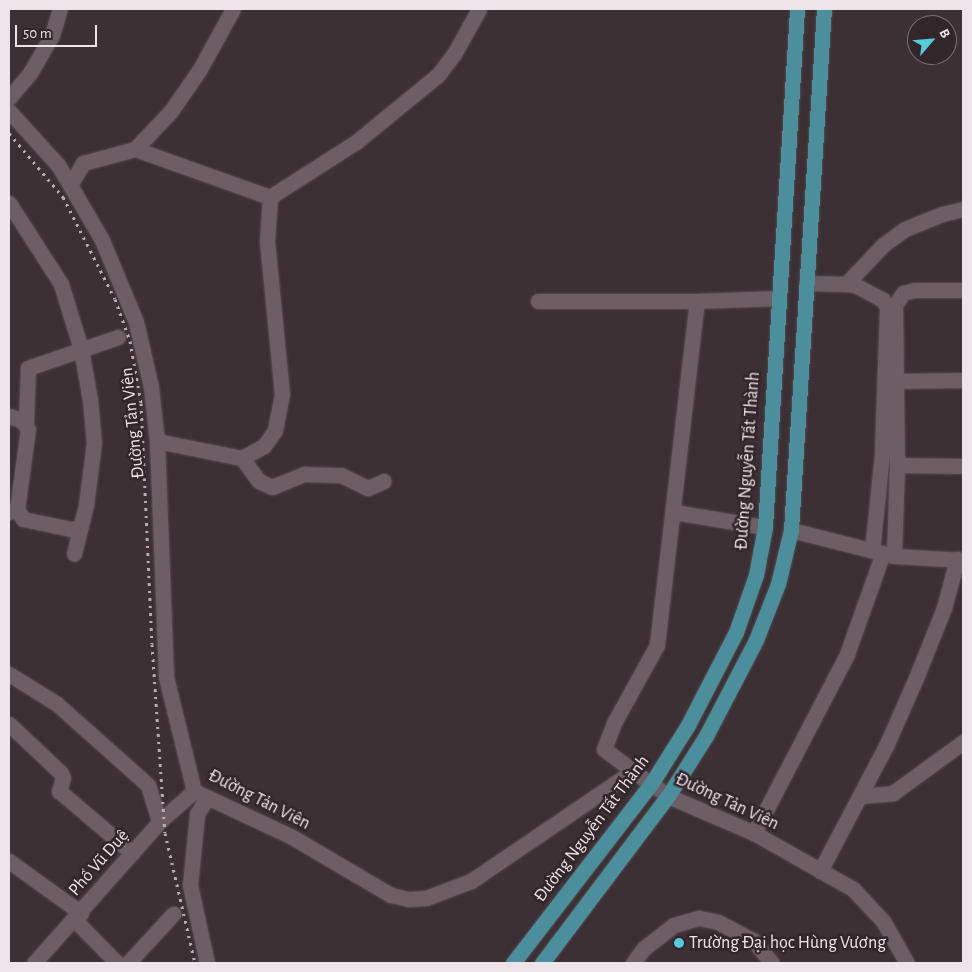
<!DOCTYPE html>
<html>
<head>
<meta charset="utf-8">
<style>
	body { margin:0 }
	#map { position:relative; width:972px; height:972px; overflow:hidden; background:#3c3035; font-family:"Alegreya Sans",sans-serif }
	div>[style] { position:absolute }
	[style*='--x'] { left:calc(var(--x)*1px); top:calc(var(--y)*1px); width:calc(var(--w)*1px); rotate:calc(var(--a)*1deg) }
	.roads { filter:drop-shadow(0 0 1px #574d51) drop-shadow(0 0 1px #574d51) }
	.minor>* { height:15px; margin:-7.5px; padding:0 7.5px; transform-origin:7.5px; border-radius:7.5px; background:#6c5e64 }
	.major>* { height:15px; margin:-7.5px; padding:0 7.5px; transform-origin:7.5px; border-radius:7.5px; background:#4a8f9b }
	.rail>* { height:3px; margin-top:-1.5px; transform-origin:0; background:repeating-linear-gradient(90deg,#b7aeb2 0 2.5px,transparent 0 7.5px) }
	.dots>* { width:14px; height:14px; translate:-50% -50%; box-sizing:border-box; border:2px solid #32262b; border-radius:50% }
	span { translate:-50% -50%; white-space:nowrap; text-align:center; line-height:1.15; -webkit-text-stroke:5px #32262b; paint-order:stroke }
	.street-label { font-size:18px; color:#ece4e8 }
	.poi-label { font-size:18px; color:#ece4e8 }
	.left { translate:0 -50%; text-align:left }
	.frame { position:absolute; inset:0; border:10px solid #ece4e8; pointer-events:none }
	.north { position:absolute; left:907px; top:15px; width:50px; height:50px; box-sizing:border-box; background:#32262b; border:1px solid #7c7277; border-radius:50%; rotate:63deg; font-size:14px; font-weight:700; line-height:20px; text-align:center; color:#ece4e8 }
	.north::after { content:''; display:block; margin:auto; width:18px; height:22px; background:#53cbdb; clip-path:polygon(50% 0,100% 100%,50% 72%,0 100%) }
	.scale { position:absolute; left:15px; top:25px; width:82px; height:22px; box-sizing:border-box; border:2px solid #ece4e8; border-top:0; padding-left:6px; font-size:15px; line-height:18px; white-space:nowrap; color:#ece4e8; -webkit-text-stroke:4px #32262b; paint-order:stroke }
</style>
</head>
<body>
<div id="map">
	<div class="roads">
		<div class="minor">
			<div style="--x:9;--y:98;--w:33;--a:-50"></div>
			<div style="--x:30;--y:73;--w:44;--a:-59.9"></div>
			<div style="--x:52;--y:35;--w:27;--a:-73"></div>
			<div style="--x:9;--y:111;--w:73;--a:47.8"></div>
			<div style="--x:58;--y:165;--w:23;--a:59"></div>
			<div style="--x:70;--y:185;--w:64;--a:59.8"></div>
			<div style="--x:102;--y:240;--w:89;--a:67.5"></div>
			<div style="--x:136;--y:322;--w:67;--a:77"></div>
			<div style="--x:151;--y:387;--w:54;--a:83.7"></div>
			<div style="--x:157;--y:441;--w:236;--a:87.8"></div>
			<div style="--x:166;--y:677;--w:117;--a:76.2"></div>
			<div style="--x:194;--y:791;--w:108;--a:25.1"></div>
			<div style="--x:292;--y:837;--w:115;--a:30.4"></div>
			<div style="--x:391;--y:895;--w:18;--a:13"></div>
			<div style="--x:409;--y:899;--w:17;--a:-3"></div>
			<div style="--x:426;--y:898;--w:48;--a:-20.7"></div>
			<div style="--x:471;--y:881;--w:196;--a:-34.2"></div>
			<div style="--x:633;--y:771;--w:43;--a:35.5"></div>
			<div style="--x:668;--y:796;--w:94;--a:23.3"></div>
			<div style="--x:754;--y:833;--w:114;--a:29.5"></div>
			<div style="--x:853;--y:889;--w:44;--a:46.8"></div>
			<div style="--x:883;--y:921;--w:48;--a:60.3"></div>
			<div style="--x:135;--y:149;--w:52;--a:-46.5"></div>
			<div style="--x:171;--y:111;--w:51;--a:-55.4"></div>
			<div style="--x:200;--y:69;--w:68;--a:-61.2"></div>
			<div style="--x:70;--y:185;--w:26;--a:-59"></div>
			<div style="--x:83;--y:163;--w:54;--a:-15.1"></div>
			<div style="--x:135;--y:149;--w:143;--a:19.6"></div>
			<div style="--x:270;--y:197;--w:102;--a:-32.6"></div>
			<div style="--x:356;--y:142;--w:106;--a:-39.3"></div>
			<div style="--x:438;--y:75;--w:26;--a:-53"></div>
			<div style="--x:454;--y:54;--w:51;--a:-60.9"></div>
			<div style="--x:9;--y:203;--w:96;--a:57.3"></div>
			<div style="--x:61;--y:284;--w:68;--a:72.9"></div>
			<div style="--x:81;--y:349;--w:52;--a:80"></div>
			<div style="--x:90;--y:400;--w:43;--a:84.7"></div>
			<div style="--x:94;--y:443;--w:63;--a:97.4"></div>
			<div style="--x:86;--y:505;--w:50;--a:103.8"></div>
			<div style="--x:806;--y:283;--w:40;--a:1.4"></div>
			<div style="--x:846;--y:284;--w:54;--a:-46.5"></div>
			<div style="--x:883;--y:245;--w:27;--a:-36"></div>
			<div style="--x:905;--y:229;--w:40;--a:-22"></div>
			<div style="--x:942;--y:214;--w:22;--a:-13"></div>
			<div style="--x:846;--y:284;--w:9;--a:6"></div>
			<div style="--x:855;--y:285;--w:32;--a:28"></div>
			<div style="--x:883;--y:300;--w:9;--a:63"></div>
			<div style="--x:887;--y:308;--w:146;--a:92"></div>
			<div style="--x:882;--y:454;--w:97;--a:95.9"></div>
			<div style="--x:538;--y:301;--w:159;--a:0"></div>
			<div style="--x:897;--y:381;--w:66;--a:-0.9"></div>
			<div style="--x:9;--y:416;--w:13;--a:18"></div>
			<div style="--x:21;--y:420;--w:11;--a:52"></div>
			<div style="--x:28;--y:429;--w:81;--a:97.8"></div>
			<div style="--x:17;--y:509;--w:9;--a:159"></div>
			<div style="--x:26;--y:424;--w:56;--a:-88"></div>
			<div style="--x:28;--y:368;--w:95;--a:-19"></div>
			<div style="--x:157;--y:441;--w:87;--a:11.3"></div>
			<div style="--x:242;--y:458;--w:25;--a:-29"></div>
			<div style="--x:264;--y:446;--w:19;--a:-55"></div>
			<div style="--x:275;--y:430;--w:37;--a:-79"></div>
			<div style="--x:282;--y:394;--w:153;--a:-95.6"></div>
			<div style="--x:267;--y:242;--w:45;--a:-86.2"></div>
			<div style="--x:242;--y:458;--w:29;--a:54"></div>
			<div style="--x:259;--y:481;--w:14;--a:25"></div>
			<div style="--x:272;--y:487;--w:35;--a:-22"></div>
			<div style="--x:304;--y:474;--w:37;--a:2"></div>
			<div style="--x:341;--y:475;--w:30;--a:26"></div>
			<div style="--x:368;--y:488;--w:17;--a:-24"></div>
			<div style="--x:897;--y:465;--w:66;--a:0.9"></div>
			<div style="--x:17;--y:509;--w:12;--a:59"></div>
			<div style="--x:23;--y:519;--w:49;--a:11.8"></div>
			<div style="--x:71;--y:529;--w:10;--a:-11"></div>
			<div style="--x:674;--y:512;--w:92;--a:9.4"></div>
			<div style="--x:791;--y:530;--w:106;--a:14.2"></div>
			<div style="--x:894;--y:556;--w:69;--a:3.3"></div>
			<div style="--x:894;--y:556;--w:91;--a:-88.1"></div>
			<div style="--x:897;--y:465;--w:160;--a:-90.7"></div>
			<div style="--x:895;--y:305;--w:14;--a:-56"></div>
			<div style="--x:903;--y:293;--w:12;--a:-14"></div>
			<div style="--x:915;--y:290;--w:48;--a:0"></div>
			<div style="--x:9;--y:674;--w:57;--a:32"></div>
			<div style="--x:57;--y:704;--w:122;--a:41.7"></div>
			<div style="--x:148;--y:785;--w:39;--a:73"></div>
			<div style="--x:9;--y:724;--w:71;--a:43.3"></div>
			<div style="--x:61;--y:773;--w:5;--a:68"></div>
			<div style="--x:63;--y:778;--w:14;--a:107"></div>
			<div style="--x:59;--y:791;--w:96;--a:40.3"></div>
			<div style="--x:633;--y:771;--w:36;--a:-143"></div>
			<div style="--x:604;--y:749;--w:30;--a:-69"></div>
			<div style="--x:615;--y:721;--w:87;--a:-61.1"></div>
			<div style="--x:657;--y:645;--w:346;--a:-83.4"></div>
			<div style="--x:697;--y:301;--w:81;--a:-2.1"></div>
			<div style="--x:861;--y:796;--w:32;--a:-5"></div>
			<div style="--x:893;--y:793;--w:87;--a:-36.1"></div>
			<div style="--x:207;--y:798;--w:19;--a:122"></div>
			<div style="--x:197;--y:814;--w:71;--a:95.6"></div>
			<div style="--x:190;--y:885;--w:80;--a:77.7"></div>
			<div style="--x:754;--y:833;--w:202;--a:-62.5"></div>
			<div style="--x:847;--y:654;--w:107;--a:-70.4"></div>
			<div style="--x:9;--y:861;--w:89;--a:35.8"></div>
			<div style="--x:820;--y:871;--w:141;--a:-62.2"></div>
			<div style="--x:886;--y:746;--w:74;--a:-66.2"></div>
			<div style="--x:916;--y:678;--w:75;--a:-68.2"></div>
			<div style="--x:944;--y:608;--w:51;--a:-75.1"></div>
			<div style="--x:75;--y:920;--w:60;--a:45.7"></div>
			<div style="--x:34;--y:963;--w:188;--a:-48.4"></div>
			<div style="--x:159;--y:822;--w:47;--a:-41.5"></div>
			<div style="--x:128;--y:963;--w:67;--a:-47.4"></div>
			<div style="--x:633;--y:963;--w:17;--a:-54"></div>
			<div style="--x:643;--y:949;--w:39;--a:-38"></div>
			<div style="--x:674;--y:925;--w:26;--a:-16"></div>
			<div style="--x:699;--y:918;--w:19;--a:12"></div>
			<div style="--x:718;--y:922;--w:41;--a:27.8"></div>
			<div style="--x:754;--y:941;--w:28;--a:51"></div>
		</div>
		<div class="major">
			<div style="--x:513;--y:963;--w:226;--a:-52.4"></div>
			<div style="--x:651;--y:784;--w:70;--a:-57.9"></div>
			<div style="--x:688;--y:725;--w:105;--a:-62.7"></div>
			<div style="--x:736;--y:632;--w:60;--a:-70.7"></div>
			<div style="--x:756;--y:575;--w:49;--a:-79.4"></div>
			<div style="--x:765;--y:527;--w:519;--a:-86.46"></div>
			<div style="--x:542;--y:963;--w:209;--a:-53"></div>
			<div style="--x:668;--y:796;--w:71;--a:-57.7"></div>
			<div style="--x:706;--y:736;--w:108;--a:-62.5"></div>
			<div style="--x:756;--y:640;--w:60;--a:-68.6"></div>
			<div style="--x:778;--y:584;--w:56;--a:-76.5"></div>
			<div style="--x:791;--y:530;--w:522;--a:-86.38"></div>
		</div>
	</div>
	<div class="rail">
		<div style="--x:9;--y:133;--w:84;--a:49.8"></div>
		<div style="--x:63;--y:197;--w:114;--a:63"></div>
		<div style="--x:115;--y:299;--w:45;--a:70.3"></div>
		<div style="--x:130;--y:341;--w:63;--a:79.9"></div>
		<div style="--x:141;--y:403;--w:241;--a:87.4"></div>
		<div style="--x:152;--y:644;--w:189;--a:86.1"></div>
		<div style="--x:165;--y:833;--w:133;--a:77"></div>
	</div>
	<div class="dots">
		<div style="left:679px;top:943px;background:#53cbdb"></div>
	</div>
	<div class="street-label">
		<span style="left:133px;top:423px;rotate:-96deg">Đường Tản Viên</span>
		<span style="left:748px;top:461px;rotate:-86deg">Đường Nguyễn Tất Thành</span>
		<span style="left:259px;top:800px;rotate:27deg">Đường Tản Viên</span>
		<span style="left:727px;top:802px;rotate:25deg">Đường Tản Viên</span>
		<span style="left:592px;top:829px;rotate:-53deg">Đường Nguyễn Tất Thành</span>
		<span style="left:99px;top:863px;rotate:-49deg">Phố Vũ Duệ</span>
	</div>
	<div class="poi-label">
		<span class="left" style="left:689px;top:943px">Trường Đại học Hùng Vương</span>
	</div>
	<div class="frame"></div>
	<div class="north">B</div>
	<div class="scale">50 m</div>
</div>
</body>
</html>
